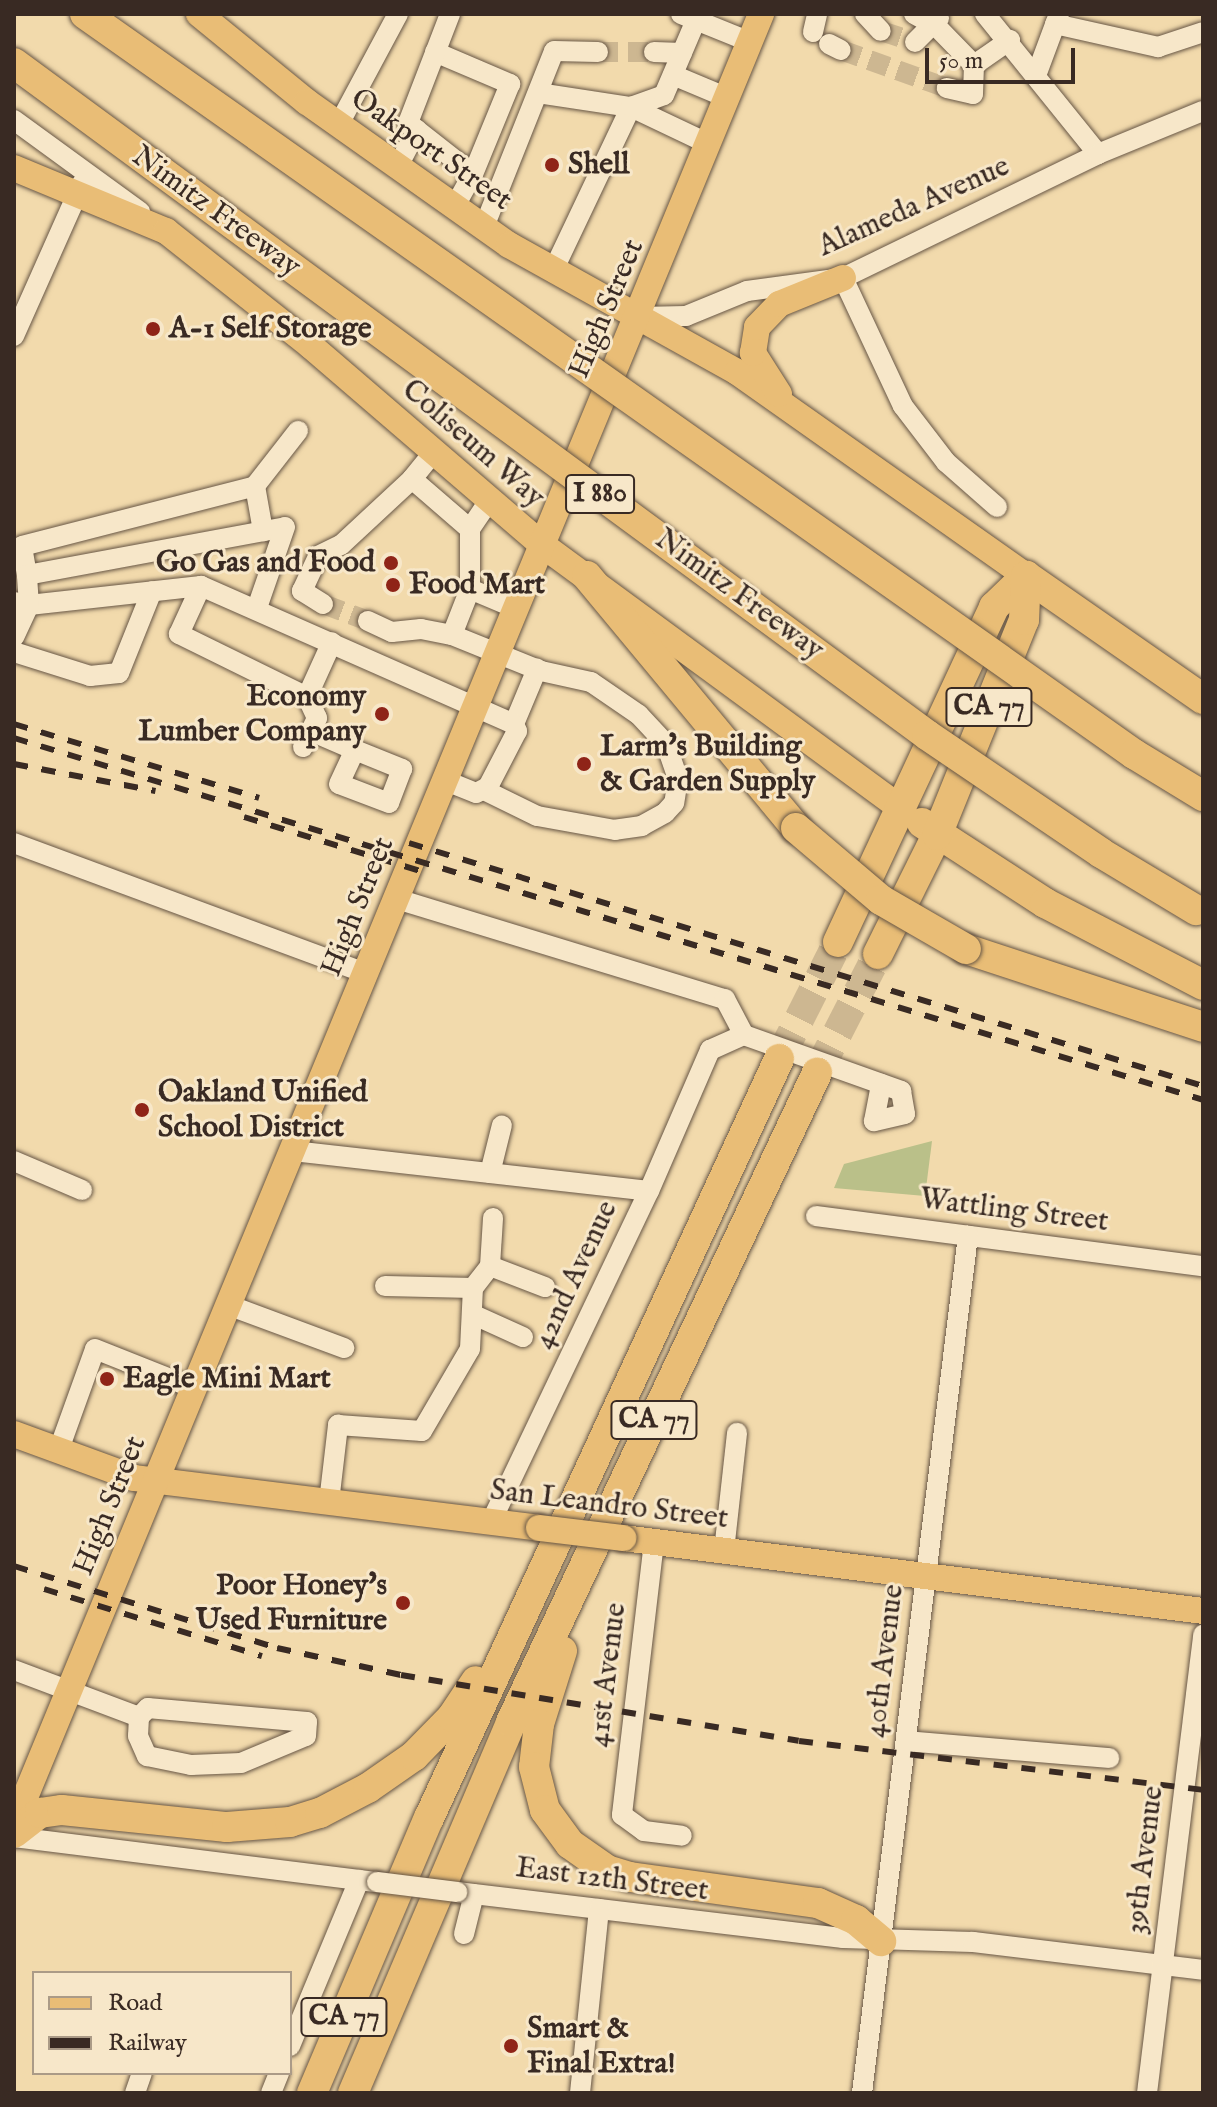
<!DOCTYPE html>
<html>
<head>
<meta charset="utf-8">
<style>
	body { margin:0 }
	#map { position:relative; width:1217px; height:2107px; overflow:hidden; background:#f2daac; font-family:"IM FELL English",serif }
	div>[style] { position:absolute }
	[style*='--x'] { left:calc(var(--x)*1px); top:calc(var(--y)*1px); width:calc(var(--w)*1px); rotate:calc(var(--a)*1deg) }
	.green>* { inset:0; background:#bac089 }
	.minor-tunnel>* { height:20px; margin-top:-10px; transform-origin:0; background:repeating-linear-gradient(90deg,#cdb791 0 20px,transparent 0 30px) }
	.highway-tunnel>* { height:30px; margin-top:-15px; transform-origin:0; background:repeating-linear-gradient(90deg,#cdb791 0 30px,transparent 0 45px) }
	.roads { filter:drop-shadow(0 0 2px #675645) drop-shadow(0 0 2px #675645) }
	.minor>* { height:20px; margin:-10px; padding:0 10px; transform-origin:10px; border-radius:10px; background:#f7e7c9 }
	.major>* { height:26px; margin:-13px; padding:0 13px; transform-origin:13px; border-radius:13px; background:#e9bd76 }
	.highway>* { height:30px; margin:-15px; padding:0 15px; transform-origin:15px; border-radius:15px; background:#e9bd76 }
	.rail>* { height:6px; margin-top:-3px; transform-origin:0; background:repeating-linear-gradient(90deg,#392a23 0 14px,transparent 0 28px) }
	.bridges { filter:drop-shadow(0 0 2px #675645) drop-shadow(0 0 2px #675645) }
	.minor-bridge>* { height:20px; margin:-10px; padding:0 10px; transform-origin:10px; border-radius:10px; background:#f7e7c9 }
	.major-bridge>* { height:26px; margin:-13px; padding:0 13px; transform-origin:13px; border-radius:13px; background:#e9bd76 }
	.highway-bridge>* { height:30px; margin:-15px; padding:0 15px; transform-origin:15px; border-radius:15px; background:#e9bd76 }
	.dots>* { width:22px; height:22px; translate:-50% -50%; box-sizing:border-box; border:4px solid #f7e7c9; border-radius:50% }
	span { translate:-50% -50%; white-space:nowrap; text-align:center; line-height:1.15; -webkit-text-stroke:6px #f7e7c9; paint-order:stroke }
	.shield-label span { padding:2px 6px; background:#f7e7c9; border:2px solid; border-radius:6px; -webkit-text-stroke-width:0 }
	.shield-label { font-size:28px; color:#392a23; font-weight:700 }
	.street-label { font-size:30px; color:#392a23 }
	.poi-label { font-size:30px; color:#392a23; font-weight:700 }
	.left { translate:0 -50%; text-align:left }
	.right { translate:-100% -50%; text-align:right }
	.frame { position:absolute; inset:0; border:16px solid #392a23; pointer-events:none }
	.legend { position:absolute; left:32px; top:1971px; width:260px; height:104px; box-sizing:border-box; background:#f7e7c9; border:2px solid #ab9b87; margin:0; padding:10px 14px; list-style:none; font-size:24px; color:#392a23 }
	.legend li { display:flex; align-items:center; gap:16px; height:40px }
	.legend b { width:40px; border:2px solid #ab9b87 }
	.scale { position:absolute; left:925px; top:48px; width:150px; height:36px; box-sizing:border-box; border:4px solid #392a23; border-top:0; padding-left:10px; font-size:24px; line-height:28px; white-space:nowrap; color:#392a23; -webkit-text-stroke:6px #f7e7c9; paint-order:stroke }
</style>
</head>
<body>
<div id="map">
	<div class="green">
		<div style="clip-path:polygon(932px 1141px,925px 1196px,834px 1188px,844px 1164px)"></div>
	</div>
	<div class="minor-tunnel">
		<div style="--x:881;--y:31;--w:36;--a:18"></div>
		<div style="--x:841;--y:50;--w:113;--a:19.7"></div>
		<div style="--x:598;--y:52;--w:56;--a:0"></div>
		<div style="--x:323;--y:604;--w:48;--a:20.7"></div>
	</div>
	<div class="highway-tunnel">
		<div style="--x:779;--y:1059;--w:131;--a:-63.2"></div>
		<div style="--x:817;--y:1073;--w:134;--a:-62.9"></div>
	</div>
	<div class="roads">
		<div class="minor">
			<div style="--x:681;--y:14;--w:74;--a:22.1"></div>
			<div style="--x:865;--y:14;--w:23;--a:47"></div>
			<div style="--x:914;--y:14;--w:25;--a:29"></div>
			<div style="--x:936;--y:26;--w:54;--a:45.7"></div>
			<div style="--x:974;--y:65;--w:29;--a:92"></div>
			<div style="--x:973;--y:94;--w:27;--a:-167"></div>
			<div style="--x:985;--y:14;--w:180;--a:51.1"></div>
			<div style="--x:1055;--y:24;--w:106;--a:12.6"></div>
			<div style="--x:1158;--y:47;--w:47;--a:-18.4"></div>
			<div style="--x:813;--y:32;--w:18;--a:-77"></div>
			<div style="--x:915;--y:42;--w:34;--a:-45"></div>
			<div style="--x:829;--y:44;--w:13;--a:27"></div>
			<div style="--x:435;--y:52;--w:82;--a:23.1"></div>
			<div style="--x:510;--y:84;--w:97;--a:112.3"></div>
			<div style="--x:473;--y:174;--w:83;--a:-141.9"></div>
			<div style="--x:408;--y:123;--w:117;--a:-68.9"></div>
			<div style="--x:654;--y:52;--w:28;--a:2"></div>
			<div style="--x:974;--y:65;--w:44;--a:-34.8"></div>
			<div style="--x:1037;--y:73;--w:63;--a:-69.6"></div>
			<div style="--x:673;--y:75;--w:60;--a:22.7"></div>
			<div style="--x:538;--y:93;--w:94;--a:8.6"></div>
			<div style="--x:631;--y:107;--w:86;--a:25.4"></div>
			<div style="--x:14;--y:120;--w:156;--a:36.1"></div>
			<div style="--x:339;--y:124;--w:125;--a:-61.8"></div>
			<div style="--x:398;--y:166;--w:41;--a:-62.2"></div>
			<div style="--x:455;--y:206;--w:37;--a:-61"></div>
			<div style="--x:484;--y:227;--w:189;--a:-68.3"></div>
			<div style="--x:554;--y:51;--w:44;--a:1.3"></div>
			<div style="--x:553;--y:271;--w:182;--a:-64.6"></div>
			<div style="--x:631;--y:107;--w:35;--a:-20"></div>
			<div style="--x:664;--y:95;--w:82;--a:-66.9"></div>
			<div style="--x:843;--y:278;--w:141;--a:64.9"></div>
			<div style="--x:903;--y:406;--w:71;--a:52.5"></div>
			<div style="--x:946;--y:462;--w:68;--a:41.4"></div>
			<div style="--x:639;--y:317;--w:47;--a:-1.2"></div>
			<div style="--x:686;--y:316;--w:66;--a:-22.3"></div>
			<div style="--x:747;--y:291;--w:97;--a:-7.7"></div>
			<div style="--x:843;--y:278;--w:284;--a:-25.9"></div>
			<div style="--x:1098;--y:154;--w:113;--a:-22.3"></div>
			<div style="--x:14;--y:336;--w:167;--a:-66"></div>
			<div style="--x:433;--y:453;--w:33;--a:129"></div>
			<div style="--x:412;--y:479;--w:77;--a:40.8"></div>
			<div style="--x:470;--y:529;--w:34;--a:-56"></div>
			<div style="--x:255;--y:486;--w:70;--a:-52"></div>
			<div style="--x:470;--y:529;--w:60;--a:90"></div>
			<div style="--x:470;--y:589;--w:49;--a:22.9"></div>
			<div style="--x:27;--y:575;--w:29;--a:-100"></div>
			<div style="--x:22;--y:546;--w:241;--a:-14.4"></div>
			<div style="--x:255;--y:486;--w:46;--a:79.9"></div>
			<div style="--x:201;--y:586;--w:173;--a:173.7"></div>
			<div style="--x:29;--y:605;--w:30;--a:-94"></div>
			<div style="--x:27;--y:575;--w:262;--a:-10.5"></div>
			<div style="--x:285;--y:527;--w:86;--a:109.1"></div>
			<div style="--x:470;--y:589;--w:49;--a:111.4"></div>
			<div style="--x:452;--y:635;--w:96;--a:22"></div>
			<div style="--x:541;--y:671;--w:51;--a:12.4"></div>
			<div style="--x:591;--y:682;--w:58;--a:34.5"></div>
			<div style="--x:639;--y:715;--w:40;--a:47"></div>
			<div style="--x:666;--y:744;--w:37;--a:71"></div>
			<div style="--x:678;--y:779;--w:24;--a:99"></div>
			<div style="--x:674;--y:803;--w:13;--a:132"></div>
			<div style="--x:665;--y:813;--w:26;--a:151"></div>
			<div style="--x:642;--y:826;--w:27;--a:172"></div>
			<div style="--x:615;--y:830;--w:79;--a:-169.8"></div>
			<div style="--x:537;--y:816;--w:59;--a:-153.9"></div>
			<div style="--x:14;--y:602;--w:15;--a:11"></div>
			<div style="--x:29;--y:605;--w:35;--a:115"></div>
			<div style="--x:323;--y:604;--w:25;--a:-148"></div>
			<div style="--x:302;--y:591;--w:38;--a:-65"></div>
			<div style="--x:318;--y:556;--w:25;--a:-26"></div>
			<div style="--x:341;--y:545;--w:97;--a:-42.9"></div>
			<div style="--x:368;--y:621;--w:26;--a:25"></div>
			<div style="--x:392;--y:632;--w:29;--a:-6"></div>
			<div style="--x:421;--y:629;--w:32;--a:11"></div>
			<div style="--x:14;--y:652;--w:80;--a:17.5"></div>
			<div style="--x:90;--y:676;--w:29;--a:-6"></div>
			<div style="--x:119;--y:673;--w:88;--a:-68.1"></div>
			<div style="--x:307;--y:697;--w:60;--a:-65.6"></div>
			<div style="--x:514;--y:724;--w:60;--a:-67.3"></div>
			<div style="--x:311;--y:731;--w:48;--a:23.4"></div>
			<div style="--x:355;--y:750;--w:51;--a:22"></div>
			<div style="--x:402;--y:769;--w:36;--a:111"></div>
			<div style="--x:389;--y:803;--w:53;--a:-159.2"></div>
			<div style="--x:339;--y:784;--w:38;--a:-65"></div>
			<div style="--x:303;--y:747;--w:32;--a:-64"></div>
			<div style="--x:317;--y:718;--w:23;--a:-115"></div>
			<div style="--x:307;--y:697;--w:143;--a:-153.8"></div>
			<div style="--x:179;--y:634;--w:53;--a:-65.4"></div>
			<div style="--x:201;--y:586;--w:342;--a:23.8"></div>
			<div style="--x:514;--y:724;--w:8;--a:67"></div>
			<div style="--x:517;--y:731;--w:63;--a:117.4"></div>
			<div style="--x:488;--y:787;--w:13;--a:153"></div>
			<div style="--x:476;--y:793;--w:35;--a:-158"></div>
			<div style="--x:14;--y:843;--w:375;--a:20.3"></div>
			<div style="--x:397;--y:899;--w:343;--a:17"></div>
			<div style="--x:725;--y:999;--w:41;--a:62.2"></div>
			<div style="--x:293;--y:1151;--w:358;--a:6.4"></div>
			<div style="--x:14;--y:1161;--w:74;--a:23.1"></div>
			<div style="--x:490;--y:1173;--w:49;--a:-76"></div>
			<div style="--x:816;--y:1216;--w:390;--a:7.4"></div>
			<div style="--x:490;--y:1266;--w:59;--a:20.9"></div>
			<div style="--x:473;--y:1288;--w:28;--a:-52"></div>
			<div style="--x:490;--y:1266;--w:48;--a:-86.4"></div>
			<div style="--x:228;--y:1305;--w:124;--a:20.3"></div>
			<div style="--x:472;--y:1314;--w:56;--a:24.3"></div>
			<div style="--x:58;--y:1452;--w:109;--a:-70.2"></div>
			<div style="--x:95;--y:1349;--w:105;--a:21.7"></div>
			<div style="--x:329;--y:1502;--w:78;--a:-83.3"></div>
			<div style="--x:338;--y:1425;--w:84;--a:4.1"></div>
			<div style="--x:422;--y:1431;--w:95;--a:-59.7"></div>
			<div style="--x:470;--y:1349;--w:61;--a:-87.2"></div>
			<div style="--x:473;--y:1288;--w:88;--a:-178.7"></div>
			<div style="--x:491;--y:1522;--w:367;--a:-64.5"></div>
			<div style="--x:649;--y:1191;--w:154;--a:-66.6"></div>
			<div style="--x:710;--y:1050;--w:37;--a:-24"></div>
			<div style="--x:744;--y:1035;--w:167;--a:19.6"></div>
			<div style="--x:901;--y:1091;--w:23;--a:80"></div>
			<div style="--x:905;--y:1114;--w:32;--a:167"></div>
			<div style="--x:874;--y:1121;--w:38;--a:-79"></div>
			<div style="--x:654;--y:1542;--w:275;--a:96.7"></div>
			<div style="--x:622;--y:1815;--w:27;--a:36"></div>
			<div style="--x:644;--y:1831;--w:38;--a:7"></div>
			<div style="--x:724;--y:1551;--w:119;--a:-83.7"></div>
			<div style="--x:14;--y:1670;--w:134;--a:20.6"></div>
			<div style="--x:139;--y:1717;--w:19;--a:93"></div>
			<div style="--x:138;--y:1736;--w:22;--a:66"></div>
			<div style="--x:147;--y:1756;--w:45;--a:11.6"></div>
			<div style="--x:191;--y:1765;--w:50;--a:-2.3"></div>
			<div style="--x:241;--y:1763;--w:70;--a:-22.6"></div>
			<div style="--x:306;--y:1736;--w:14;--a:-86"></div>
			<div style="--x:307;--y:1722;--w:160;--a:-175"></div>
			<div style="--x:148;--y:1708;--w:13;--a:135"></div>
			<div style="--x:906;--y:1741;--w:204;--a:4.8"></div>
			<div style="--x:14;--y:1837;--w:366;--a:7.1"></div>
			<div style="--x:457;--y:1892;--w:389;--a:6.8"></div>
			<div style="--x:843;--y:1938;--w:130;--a:1.8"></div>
			<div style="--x:973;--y:1942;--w:232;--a:6.9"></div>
			<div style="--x:464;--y:1934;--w:41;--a:-76"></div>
			<div style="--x:290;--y:2046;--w:180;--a:-67.4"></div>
			<div style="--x:135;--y:2093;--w:21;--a:-71"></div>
			<div style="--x:271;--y:2093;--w:22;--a:-68"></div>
			<div style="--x:580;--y:2093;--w:185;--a:-84.1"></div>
			<div style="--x:862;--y:2093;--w:864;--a:-82.95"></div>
			<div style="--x:1147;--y:2093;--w:462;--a:-83"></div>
		</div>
		<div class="major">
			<div style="--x:199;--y:14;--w:139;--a:39.2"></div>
			<div style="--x:307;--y:102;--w:247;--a:35.3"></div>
			<div style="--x:509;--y:245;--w:261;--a:29.1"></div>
			<div style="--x:737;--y:372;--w:354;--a:35.2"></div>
			<div style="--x:14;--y:168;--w:165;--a:22.5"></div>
			<div style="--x:166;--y:231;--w:185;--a:38.4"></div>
			<div style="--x:311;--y:346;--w:303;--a:40.7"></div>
			<div style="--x:541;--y:544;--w:446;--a:36.3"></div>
			<div style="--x:779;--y:394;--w:49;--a:-122.4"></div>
			<div style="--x:753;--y:353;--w:26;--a:-81"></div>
			<div style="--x:757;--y:327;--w:32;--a:-46"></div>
			<div style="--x:779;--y:304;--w:69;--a:-22.1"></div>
			<div style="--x:14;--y:1434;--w:128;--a:20.1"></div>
			<div style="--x:134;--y:1478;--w:408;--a:7"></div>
			<div style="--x:623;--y:1538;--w:585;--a:7.17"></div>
			<div style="--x:14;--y:1824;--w:1958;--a:-67.57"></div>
		</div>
		<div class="highway">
			<div style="--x:587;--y:576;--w:327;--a:50.3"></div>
			<div style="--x:1026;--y:576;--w:216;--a:34.8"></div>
			<div style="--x:922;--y:823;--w:147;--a:33"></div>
			<div style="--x:1045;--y:903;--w:178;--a:27.4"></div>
			<div style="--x:838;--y:942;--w:370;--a:-65"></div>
			<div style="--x:994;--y:607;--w:45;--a:-44.1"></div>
			<div style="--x:966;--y:949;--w:250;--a:18.2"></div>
			<div style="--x:878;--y:954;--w:133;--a:-63.6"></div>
			<div style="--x:937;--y:835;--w:232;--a:-68"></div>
			<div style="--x:1024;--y:620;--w:44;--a:-87.4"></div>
			<div style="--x:562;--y:1651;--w:77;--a:107.5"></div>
			<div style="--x:539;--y:1724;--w:43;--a:96.6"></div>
			<div style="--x:534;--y:1767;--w:44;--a:75.7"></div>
			<div style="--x:545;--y:1810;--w:42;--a:53.7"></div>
			<div style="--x:570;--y:1844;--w:45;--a:35.1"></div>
			<div style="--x:607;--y:1870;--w:24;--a:17"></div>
			<div style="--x:630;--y:1877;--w:190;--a:7.9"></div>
			<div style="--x:818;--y:1903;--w:42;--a:24.1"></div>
			<div style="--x:856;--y:1920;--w:33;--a:40"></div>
			<div style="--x:14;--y:1833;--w:33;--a:-38"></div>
			<div style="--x:40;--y:1813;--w:22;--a:-8"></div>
			<div style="--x:62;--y:1810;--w:166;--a:5.9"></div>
			<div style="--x:227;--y:1827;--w:63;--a:-4.5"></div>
			<div style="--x:290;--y:1822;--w:31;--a:-17"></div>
			<div style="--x:320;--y:1813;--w:54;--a:-27.5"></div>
			<div style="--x:368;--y:1788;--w:56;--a:-34.8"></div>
			<div style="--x:414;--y:1756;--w:54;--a:-45.7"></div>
			<div style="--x:452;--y:1717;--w:43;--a:-56.3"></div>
			<div style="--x:312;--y:2093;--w:299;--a:-67"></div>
			<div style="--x:429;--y:1818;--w:836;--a:-65.24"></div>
			<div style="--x:353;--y:2093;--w:403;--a:-66.9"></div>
			<div style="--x:511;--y:1722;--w:718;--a:-64.76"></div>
		</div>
	</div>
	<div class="rail">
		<div style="--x:14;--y:724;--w:256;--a:16.8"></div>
		<div style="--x:14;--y:738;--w:1243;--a:16.93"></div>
		<div style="--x:14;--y:764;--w:144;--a:10.8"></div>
		<div style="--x:244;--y:817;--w:195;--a:17"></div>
		<div style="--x:409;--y:843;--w:830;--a:17.02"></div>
		<div style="--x:14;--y:1566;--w:275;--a:17.3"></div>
		<div style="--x:277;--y:1648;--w:127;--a:12.3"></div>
		<div style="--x:401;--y:1675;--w:403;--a:9.4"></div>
		<div style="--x:799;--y:1741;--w:407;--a:6.9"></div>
		<div style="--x:44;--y:1589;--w:228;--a:17.1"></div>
	</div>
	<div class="bridges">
		<div class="minor-bridge">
			<div style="--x:377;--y:1882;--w:81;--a:7.1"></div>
		</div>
		<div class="major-bridge">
			<div style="--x:539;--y:1528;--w:85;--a:6.8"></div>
		</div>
		<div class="highway-bridge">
			<div style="--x:85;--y:14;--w:1284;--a:35.2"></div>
			<div style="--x:1134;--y:754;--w:81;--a:31.3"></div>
			<div style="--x:14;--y:63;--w:1134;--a:36.35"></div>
			<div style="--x:927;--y:735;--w:210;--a:34.1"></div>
			<div style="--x:1101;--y:853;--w:111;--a:31"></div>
			<div style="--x:796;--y:828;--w:111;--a:40.3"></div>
			<div style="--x:881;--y:900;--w:98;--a:30"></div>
		</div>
	</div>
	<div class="dots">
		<div style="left:552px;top:165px;background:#8f2418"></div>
		<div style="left:153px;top:329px;background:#8f2418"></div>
		<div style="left:391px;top:563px;background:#8f2418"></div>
		<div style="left:393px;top:585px;background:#8f2418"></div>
		<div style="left:382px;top:714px;background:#8f2418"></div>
		<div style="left:584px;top:764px;background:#8f2418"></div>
		<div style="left:142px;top:1110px;background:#8f2418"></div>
		<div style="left:107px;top:1379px;background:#8f2418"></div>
		<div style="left:403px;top:1603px;background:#8f2418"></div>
		<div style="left:511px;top:2046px;background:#8f2418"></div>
	</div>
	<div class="shield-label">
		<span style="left:600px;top:494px">I 880</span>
		<span style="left:989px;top:707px">CA 77</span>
		<span style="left:654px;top:1420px">CA 77</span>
		<span style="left:344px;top:2017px">CA 77</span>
	</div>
	<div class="street-label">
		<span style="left:431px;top:150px;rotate:35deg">Oakport Street</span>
		<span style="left:914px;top:207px;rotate:-24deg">Alameda Avenue</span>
		<span style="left:216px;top:212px;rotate:36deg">Nimitz Freeway</span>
		<span style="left:607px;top:309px;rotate:-67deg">High Street</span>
		<span style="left:473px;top:444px;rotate:41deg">Coliseum Way</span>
		<span style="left:739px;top:595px;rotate:36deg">Nimitz Freeway</span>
		<span style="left:358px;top:907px;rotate:-68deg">High Street</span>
		<span style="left:1014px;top:1211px;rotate:7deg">Wattling Street</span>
		<span style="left:576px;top:1275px;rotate:-65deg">42nd Avenue</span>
		<span style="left:609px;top:1505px;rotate:7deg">San Leandro Street</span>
		<span style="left:110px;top:1506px;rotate:-68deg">High Street</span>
		<span style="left:885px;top:1661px;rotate:-83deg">40th Avenue</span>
		<span style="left:608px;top:1675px;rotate:-83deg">41st Avenue</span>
		<span style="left:1145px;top:1860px;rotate:-83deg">39th Avenue</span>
		<span style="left:612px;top:1880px;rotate:7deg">East 12th Street</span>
	</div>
	<div class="poi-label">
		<span class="left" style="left:568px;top:165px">Shell</span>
		<span class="left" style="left:169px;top:329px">A-1 Self Storage</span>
		<span class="right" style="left:375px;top:563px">Go Gas and Food</span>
		<span class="left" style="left:409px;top:585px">Food Mart</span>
		<span class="right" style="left:366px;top:714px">Economy<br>Lumber Company</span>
		<span class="left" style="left:600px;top:764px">Larm's Building<br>&amp; Garden Supply</span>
		<span class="left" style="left:158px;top:1110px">Oakland Unified<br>School District</span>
		<span class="left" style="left:123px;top:1379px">Eagle Mini Mart</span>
		<span class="right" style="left:387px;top:1603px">Poor Honey's<br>Used Furniture</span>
		<span class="left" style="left:527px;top:2046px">Smart &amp;<br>Final Extra!</span>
	</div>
	<div class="frame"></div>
	<ul class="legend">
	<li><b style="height:10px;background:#e9bd76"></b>Road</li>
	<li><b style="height:10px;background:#392a23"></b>Railway</li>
	</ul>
	<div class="scale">50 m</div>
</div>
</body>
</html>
